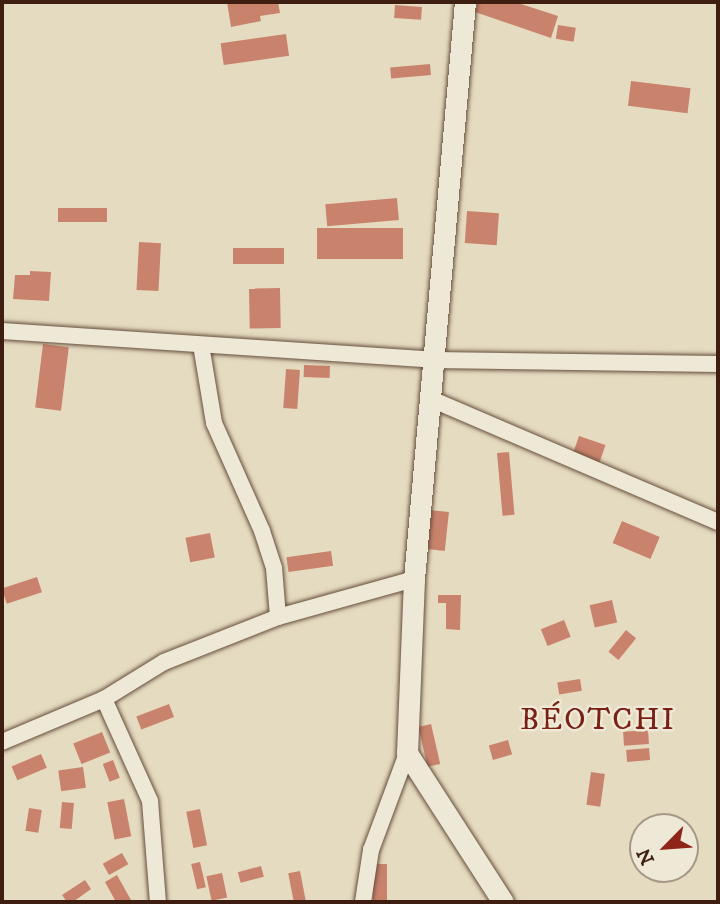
<!DOCTYPE html>
<html>
<head>
<meta charset="utf-8">
<style>
	body { margin:0 }
	#map { position:relative; width:720px; height:904px; overflow:hidden; background:#e5dbc0; font-family:"IM FELL DW Pica",serif }
	div>[style] { position:absolute }
	[style*='--x'] { left:calc(var(--x)*1px); top:calc(var(--y)*1px); width:calc(var(--w)*1px); rotate:calc(var(--a)*1deg) }
	.building>* { inset:0; background:#c9836c; transform-origin:0 0 }
	.roads { filter:drop-shadow(0 0 2px #674d3c) drop-shadow(0 0 2px #674d3c) }
	.street>* { height:16px; margin:-8px; padding:0 8px; transform-origin:8px; border-radius:8px; background:#eee8d6 }
	.secondary>* { height:21px; margin:-10.5px; padding:0 10.5px; transform-origin:10.5px; border-radius:10.5px; background:#eee8d6 }
	span { translate:-50% -50%; white-space:nowrap; text-align:center; line-height:1.15; -webkit-text-stroke:5px #eee8d6; paint-order:stroke }
	.quarter-label { font-size:30px; color:#7a1f14; letter-spacing:2px }
	.frame { position:absolute; inset:0; border:4px solid #3d1e10; pointer-events:none }
	.north { position:absolute; left:629px; top:813px; width:70px; height:70px; box-sizing:border-box; background:#eee8d6; border:2px solid #a79787; border-radius:50%; rotate:245deg; font-size:19px; font-weight:700; line-height:28px; text-align:center; color:#3d1e10 }
	.north::after { content:''; display:block; margin:auto; width:24px; height:32px; background:#8f2418; clip-path:polygon(50% 0,100% 100%,50% 72%,0 100%) }
</style>
</head>
<body>
<div id="map">
	<div class="building">
		<div style="clip-path:polygon(227px 2px,278px 2px,280px 13px,260px 16px,261px 21px,231px 27px)"></div>
		<div style="clip-path:polygon(478px 2px,515px 2px,558px 16px,551px 38px,475px 12px)"></div>
		<div style="left:395px;top:5px;width:27px;height:13px;rotate:4deg"></div>
		<div style="left:558px;top:25px;width:18px;height:14px;rotate:9deg"></div>
		<div style="left:286px;top:34px;width:22px;height:66px;rotate:82deg"></div>
		<div style="left:430px;top:64px;width:11px;height:40px;rotate:85deg"></div>
		<div style="left:631px;top:81px;width:60px;height:25px;rotate:7deg"></div>
		<div style="left:397px;top:198px;width:22px;height:72px;rotate:85deg"></div>
		<div style="left:107px;top:208px;width:14px;height:49px;rotate:90deg"></div>
		<div style="left:467px;top:211px;width:32px;height:32px;rotate:4deg"></div>
		<div style="left:317px;top:228px;width:86px;height:31px"></div>
		<div style="left:139px;top:242px;width:22px;height:48px;rotate:3deg"></div>
		<div style="left:284px;top:248px;width:16px;height:51px;rotate:90deg"></div>
		<div style="clip-path:polygon(30px 271px,51px 272px,49px 301px,13px 299px,15px 275px,30px 275px)"></div>
		<div style="left:280px;top:288px;width:40px;height:31px;rotate:89deg"></div>
		<div style="left:43px;top:344px;width:26px;height:64px;rotate:7deg"></div>
		<div style="left:304px;top:365px;width:26px;height:12px;rotate:2deg"></div>
		<div style="left:286px;top:369px;width:14px;height:39px;rotate:4deg"></div>
		<div style="left:579px;top:436px;width:28px;height:18px;rotate:19deg"></div>
		<div style="left:509px;top:452px;width:63px;height:12px;rotate:85deg"></div>
		<div style="left:429px;top:510px;width:20px;height:39px;rotate:6deg"></div>
		<div style="left:622px;top:521px;width:41px;height:24px;rotate:23deg"></div>
		<div style="left:210px;top:533px;width:25px;height:25px;rotate:79deg"></div>
		<div style="left:331px;top:551px;width:15px;height:45px;rotate:82deg"></div>
		<div style="left:37px;top:577px;width:16px;height:37px;rotate:72deg"></div>
		<div style="clip-path:polygon(438px 595px,461px 595px,460px 630px,446px 629px,446px 603px,438px 603px)"></div>
		<div style="left:612px;top:600px;width:23px;height:23px;rotate:77deg"></div>
		<div style="left:564px;top:620px;width:18px;height:25px;rotate:68deg"></div>
		<div style="left:626px;top:630px;width:13px;height:28px;rotate:39deg"></div>
		<div style="left:580px;top:679px;width:12px;height:23px;rotate:81deg"></div>
		<div style="left:169px;top:704px;width:14px;height:35px;rotate:69deg"></div>
		<div style="left:431px;top:724px;width:41px;height:13px;rotate:77deg"></div>
		<div style="left:648px;top:730px;width:14px;height:25px;rotate:86deg"></div>
		<div style="left:102px;top:732px;width:22px;height:31px;rotate:68deg"></div>
		<div style="left:508px;top:740px;width:15px;height:20px;rotate:74deg"></div>
		<div style="left:649px;top:748px;width:12px;height:23px;rotate:85deg"></div>
		<div style="left:41px;top:754px;width:15px;height:32px;rotate:67deg"></div>
		<div style="left:113px;top:760px;width:19px;height:11px;rotate:69deg"></div>
		<div style="left:83px;top:767px;width:21px;height:25px;rotate:82deg"></div>
		<div style="left:591px;top:772px;width:14px;height:33px;rotate:8deg"></div>
		<div style="left:124px;top:799px;width:38px;height:17px;rotate:79deg"></div>
		<div style="left:62px;top:802px;width:12px;height:26px;rotate:5deg"></div>
		<div style="left:29px;top:808px;width:13px;height:23px;rotate:9deg"></div>
		<div style="left:200px;top:809px;width:37px;height:14px;rotate:79deg"></div>
		<div style="left:122px;top:853px;width:13px;height:22px;rotate:61deg"></div>
		<div style="left:200px;top:862px;width:26px;height:9px;rotate:77deg"></div>
		<div style="left:373px;top:864px;width:14px;height:36px"></div>
		<div style="left:261px;top:866px;width:11px;height:24px;rotate:75deg"></div>
		<div style="left:300px;top:871px;width:32px;height:12px;rotate:79deg"></div>
		<div style="left:222px;top:873px;width:25px;height:16px;rotate:78deg"></div>
		<div style="clip-path:polygon(117px 875px,131px 900px,127px 902px,116px 902px,105px 882px)"></div>
		<div style="clip-path:polygon(85px 880px,91px 889px,73px 902px,67px 902px,62px 895px)"></div>
	</div>
	<div class="roads">
		<div class="street">
			<div style="--x:2;--y:331;--w:433;--a:3.8"></div>
			<div style="--x:434;--y:360;--w:284;--a:0.8"></div>
			<div style="--x:201;--y:345;--w:79;--a:80.5"></div>
			<div style="--x:214;--y:423;--w:118;--a:66"></div>
			<div style="--x:262;--y:531;--w:39;--a:72"></div>
			<div style="--x:274;--y:568;--w:49;--a:85.3"></div>
			<div style="--x:431;--y:399;--w:312;--a:23.2"></div>
			<div style="--x:104;--y:699;--w:112;--a:65.7"></div>
			<div style="--x:150;--y:801;--w:101;--a:85.5"></div>
			<div style="--x:2;--y:742;--w:111;--a:-22.9"></div>
			<div style="--x:104;--y:699;--w:70;--a:-31.7"></div>
			<div style="--x:164;--y:662;--w:123;--a:-21.5"></div>
			<div style="--x:278;--y:617;--w:141;--a:-15.6"></div>
			<div style="--x:363;--y:902;--w:53;--a:-81.3"></div>
			<div style="--x:371;--y:850;--w:103;--a:-69.6"></div>
		</div>
		<div class="secondary">
			<div style="--x:465;--y:2;--w:579;--a:95.05"></div>
			<div style="--x:414;--y:579;--w:174;--a:92.3"></div>
			<div style="--x:407;--y:753;--w:177;--a:57.2"></div>
		</div>
	</div>
	<div class="quarter-label">
		<span style="left:598px;top:721px">BÉOTCHI</span>
	</div>
	<div class="frame"></div>
	<div class="north">N</div>
</div>
</body>
</html>
